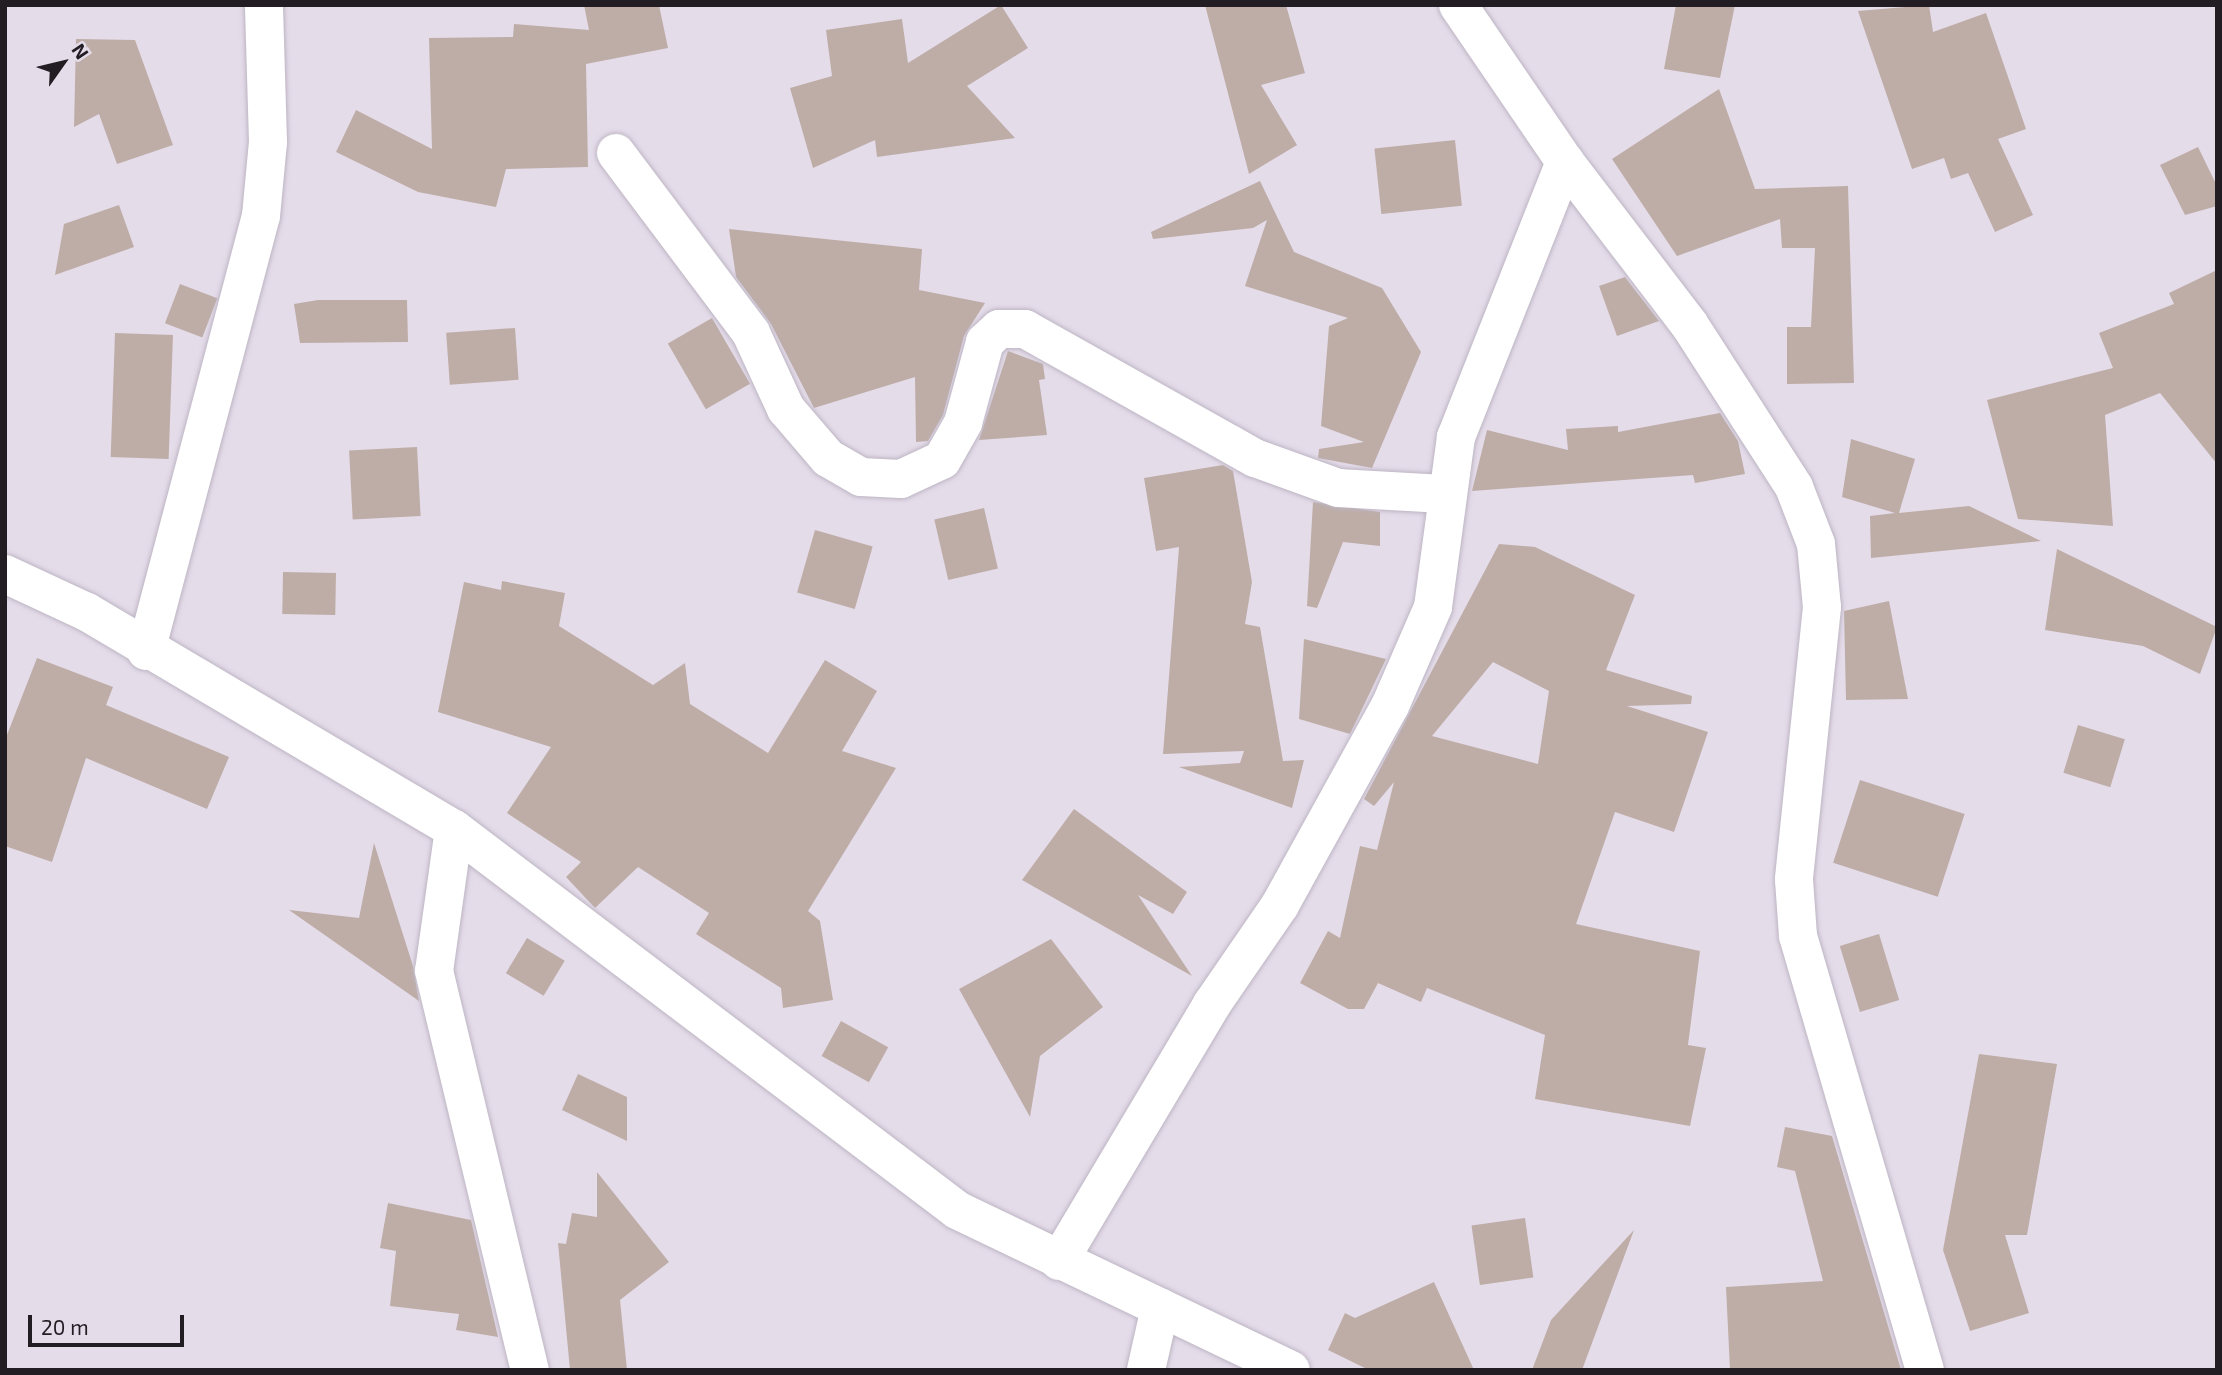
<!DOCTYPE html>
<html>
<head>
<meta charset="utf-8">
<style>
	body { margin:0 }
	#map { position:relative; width:2222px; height:1375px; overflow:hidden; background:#e5dcea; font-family:"Exo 2",sans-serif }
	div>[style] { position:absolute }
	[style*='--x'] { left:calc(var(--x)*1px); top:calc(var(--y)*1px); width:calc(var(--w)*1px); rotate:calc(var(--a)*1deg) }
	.building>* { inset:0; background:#beada7; transform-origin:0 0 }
	.roads { filter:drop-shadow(0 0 2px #bdb5c3) drop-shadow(0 0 2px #bdb5c3) }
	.minor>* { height:38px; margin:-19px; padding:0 19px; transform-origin:19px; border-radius:19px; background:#fff }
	span { translate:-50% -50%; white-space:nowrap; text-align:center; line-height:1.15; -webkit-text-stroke:7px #e5dcea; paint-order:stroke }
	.frame { position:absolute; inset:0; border:7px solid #211d23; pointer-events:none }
	.north { position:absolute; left:28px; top:28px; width:70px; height:70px; -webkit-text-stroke:5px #e5dcea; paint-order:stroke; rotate:56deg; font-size:19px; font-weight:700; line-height:28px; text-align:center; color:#211d23 }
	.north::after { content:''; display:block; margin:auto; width:24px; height:32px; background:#211d23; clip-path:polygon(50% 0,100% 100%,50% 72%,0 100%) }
	.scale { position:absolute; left:28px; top:1315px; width:156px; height:32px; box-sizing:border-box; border:4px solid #211d23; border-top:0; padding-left:9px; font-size:21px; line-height:24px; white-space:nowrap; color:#211d23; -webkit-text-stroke:5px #e5dcea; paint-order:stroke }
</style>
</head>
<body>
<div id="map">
	<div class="building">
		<div style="clip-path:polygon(584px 5px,659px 5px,668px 48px,586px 64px,588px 167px,506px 169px,496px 207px,418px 192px,336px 152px,356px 110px,432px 149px,429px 38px,513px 37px,514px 24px,589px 30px)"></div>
		<div style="clip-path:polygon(1001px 5px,1028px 48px,967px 86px,1015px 138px,877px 157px,875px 140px,813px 168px,790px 88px,832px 76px,826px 30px,902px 19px,908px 63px)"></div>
		<div style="clip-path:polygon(1205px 5px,1286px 5px,1305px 73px,1261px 85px,1297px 145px,1249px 174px)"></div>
		<div style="clip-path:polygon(1676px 5px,1735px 5px,1720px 78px,1664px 69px)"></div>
		<div style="clip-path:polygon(1929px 5px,1933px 32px,1986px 13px,2026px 129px,1998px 139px,2033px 215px,1995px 232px,1968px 173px,1951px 179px,1944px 158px,1912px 169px,1858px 11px)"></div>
		<div style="clip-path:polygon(76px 39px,135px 40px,173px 145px,117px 164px,99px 114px,74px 127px)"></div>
		<div style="clip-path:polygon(1719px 89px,1755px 189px,1848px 186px,1854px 383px,1787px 384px,1787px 327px,1811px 327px,1815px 248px,1782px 248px,1780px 219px,1677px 256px,1612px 159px)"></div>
		<div style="left:1455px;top:140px;width:66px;height:81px;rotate:84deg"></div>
		<div style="clip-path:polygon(2198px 147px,2217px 186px,2217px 206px,2185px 215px,2160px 165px)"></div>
		<div style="clip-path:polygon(1260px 181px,1294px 252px,1382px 288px,1421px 352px,1372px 468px,1318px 458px,1319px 449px,1364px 442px,1321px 426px,1329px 326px,1348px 318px,1245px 286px,1267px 220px,1253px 228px,1153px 239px,1151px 232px)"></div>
		<div style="clip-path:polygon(119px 205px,134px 247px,55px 275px,64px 224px)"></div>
		<div style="clip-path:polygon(729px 229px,922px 249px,919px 290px,985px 303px,964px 336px,943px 415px,928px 441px,916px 442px,915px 377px,814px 408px,771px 324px,736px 277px)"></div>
		<div style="clip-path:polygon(2217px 270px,2217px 464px,2160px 393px,2105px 415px,2113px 526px,2018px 519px,1987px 400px,2113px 368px,2099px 333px,2174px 304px,2169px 293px)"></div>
		<div style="clip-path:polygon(1625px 277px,1659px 321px,1617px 336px,1599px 286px)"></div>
		<div style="left:180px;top:284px;width:40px;height:42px;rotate:21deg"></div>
		<div style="clip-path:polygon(318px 300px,407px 300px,408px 342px,300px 343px,294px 304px)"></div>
		<div style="left:712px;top:318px;width:76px;height:51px;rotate:60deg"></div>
		<div style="left:515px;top:328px;width:52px;height:69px;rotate:86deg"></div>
		<div style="left:115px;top:333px;width:58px;height:124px;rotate:2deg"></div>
		<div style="clip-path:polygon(1008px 351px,1043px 364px,1045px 379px,1039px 380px,1047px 435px,979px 440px)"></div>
		<div style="clip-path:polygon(1720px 413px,1738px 441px,1745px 474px,1695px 483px,1693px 475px,1472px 491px,1487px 430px,1568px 450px,1566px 429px,1618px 426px,1618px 432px)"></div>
		<div style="clip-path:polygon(1851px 439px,1915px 459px,1899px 513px,1969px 506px,2041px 541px,1871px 558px,1870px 516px,1895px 513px,1842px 497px)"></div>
		<div style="left:417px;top:447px;width:69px;height:68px;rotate:87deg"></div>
		<div style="clip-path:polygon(1223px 465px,1233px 471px,1252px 582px,1245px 624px,1260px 627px,1283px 761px,1304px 760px,1292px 808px,1179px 767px,1240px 763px,1244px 751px,1163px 754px,1179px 547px,1156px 551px,1144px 478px)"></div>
		<div style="clip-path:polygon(1313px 502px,1380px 512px,1380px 546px,1343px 542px,1317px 608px,1307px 606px)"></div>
		<div style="left:984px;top:508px;width:62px;height:51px;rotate:77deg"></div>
		<div style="left:815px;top:530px;width:60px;height:65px;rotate:16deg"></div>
		<div style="clip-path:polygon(evenodd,1499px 544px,1535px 547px,1635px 595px,1606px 670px,1692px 696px,1691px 704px,1627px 706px,1708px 732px,1674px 832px,1615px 812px,1576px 924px,1700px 951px,1688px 1045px,1706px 1048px,1690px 1126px,1535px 1099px,1545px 1035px,1427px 988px,1421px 1002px,1378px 983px,1364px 1009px,1348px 1009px,1300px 983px,1328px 931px,1340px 938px,1360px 846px,1377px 850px,1394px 782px,1374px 806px,1364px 799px,1499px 544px,1493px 662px,1549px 691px,1538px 764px,1432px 736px,1493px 662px)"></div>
		<div style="clip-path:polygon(2057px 549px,2217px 627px,2200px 674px,2143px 646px,2045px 630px)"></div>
		<div style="left:283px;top:572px;width:53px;height:42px;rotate:1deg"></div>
		<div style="clip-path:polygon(502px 581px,565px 593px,559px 626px,653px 685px,685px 663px,690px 704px,768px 753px,825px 660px,877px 691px,842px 751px,896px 768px,808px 911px,820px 921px,833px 1000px,783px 1008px,781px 988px,696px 934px,709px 913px,638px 867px,595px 908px,566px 877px,581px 862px,507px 813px,551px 747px,438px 712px,464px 582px,501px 590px)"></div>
		<div style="clip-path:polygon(1889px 601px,1908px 699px,1846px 700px,1844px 611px)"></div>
		<div style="clip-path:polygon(1304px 639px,1386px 659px,1350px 734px,1299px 719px)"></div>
		<div style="clip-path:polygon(37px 658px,113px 687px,106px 705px,229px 757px,207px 809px,86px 758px,52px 862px,5px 846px,5px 740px)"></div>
		<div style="left:2078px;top:725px;width:49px;height:50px;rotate:17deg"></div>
		<div style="left:1860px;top:780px;width:110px;height:87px;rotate:18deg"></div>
		<div style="clip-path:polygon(1074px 809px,1187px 892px,1173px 914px,1138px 895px,1192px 976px,1022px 880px)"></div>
		<div style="clip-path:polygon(374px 843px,413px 966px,419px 1001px,289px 910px,359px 918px)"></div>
		<div style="left:1879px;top:934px;width:69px;height:41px;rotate:73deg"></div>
		<div style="left:527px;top:938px;width:44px;height:41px;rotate:31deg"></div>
		<div style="clip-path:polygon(1051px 939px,1103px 1007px,1040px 1056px,1030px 1117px,959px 989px)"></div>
		<div style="left:841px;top:1021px;width:54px;height:40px;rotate:29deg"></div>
		<div style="clip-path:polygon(1979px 1054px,2057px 1064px,2027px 1235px,2005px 1235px,2029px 1313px,1970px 1331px,1943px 1250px)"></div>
		<div style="clip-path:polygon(578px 1074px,627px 1097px,627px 1141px,562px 1110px)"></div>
		<div style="clip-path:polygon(1785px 1127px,1832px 1136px,1901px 1370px,1730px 1370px,1726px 1287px,1823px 1281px,1795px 1171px,1777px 1167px)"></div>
		<div style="clip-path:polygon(597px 1172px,669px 1262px,620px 1300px,627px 1370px,570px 1370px,558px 1243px,566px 1244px,572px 1213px,597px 1217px)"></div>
		<div style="clip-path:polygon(388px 1203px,471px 1220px,498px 1337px,456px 1330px,459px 1314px,390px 1306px,396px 1251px,380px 1248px)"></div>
		<div style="left:1525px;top:1218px;width:60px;height:54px;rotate:82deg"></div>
		<div style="clip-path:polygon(1634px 1230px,1582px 1370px,1532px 1370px,1551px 1320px)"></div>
		<div style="clip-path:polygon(1434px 1282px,1474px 1370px,1369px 1370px,1328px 1350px,1345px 1313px,1355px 1318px)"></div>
	</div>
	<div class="roads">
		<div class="minor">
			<div style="--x:1458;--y:5;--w:190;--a:55.7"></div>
			<div style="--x:1565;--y:162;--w:204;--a:52.6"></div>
			<div style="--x:1689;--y:324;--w:194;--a:57.2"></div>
			<div style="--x:1794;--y:487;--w:61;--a:68.9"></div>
			<div style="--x:1816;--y:544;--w:63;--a:84.6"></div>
			<div style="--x:1822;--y:607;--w:274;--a:95.9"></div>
			<div style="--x:1794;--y:880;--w:56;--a:85.9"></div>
			<div style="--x:1798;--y:936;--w:452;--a:73.7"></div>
			<div style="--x:616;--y:153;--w:225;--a:53.1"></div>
			<div style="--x:751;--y:333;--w:84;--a:65.3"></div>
			<div style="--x:786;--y:409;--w:65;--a:49.4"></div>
			<div style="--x:828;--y:458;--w:38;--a:30"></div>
			<div style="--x:861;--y:477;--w:40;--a:2.9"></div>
			<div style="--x:901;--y:479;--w:45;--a:-24.9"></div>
			<div style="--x:942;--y:460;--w:43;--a:-60.4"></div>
			<div style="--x:963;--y:423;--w:84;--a:-74.8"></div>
			<div style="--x:985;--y:342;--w:19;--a:-43"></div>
			<div style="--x:999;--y:329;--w:26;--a:0"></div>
			<div style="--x:1025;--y:329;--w:264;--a:29.3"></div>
			<div style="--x:1255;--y:458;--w:88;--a:19.9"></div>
			<div style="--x:1338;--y:488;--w:106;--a:3.2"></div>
			<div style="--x:5;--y:574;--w:90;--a:24.9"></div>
			<div style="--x:87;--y:612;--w:426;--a:30.6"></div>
			<div style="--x:454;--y:829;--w:631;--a:37.14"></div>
			<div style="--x:957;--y:1210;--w:370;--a:25.6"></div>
			<div style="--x:146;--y:651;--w:450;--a:-75.2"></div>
			<div style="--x:261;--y:216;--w:74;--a:-84.6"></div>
			<div style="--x:268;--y:142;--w:137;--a:-91.7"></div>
			<div style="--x:454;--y:829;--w:143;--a:98"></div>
			<div style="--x:434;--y:971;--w:410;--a:76.5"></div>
			<div style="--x:1059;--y:1261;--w:299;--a:-59.2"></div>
			<div style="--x:1212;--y:1004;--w:120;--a:-55.5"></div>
			<div style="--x:1280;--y:905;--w:227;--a:-61.1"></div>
			<div style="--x:1390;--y:706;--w:108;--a:-66.5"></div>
			<div style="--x:1433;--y:607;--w:172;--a:-82.3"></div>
			<div style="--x:1456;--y:437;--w:296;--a:-68.4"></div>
			<div style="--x:1146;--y:1370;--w:64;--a:-77.3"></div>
		</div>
	</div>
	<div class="frame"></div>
	<div class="north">N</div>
	<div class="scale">20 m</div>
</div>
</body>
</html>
